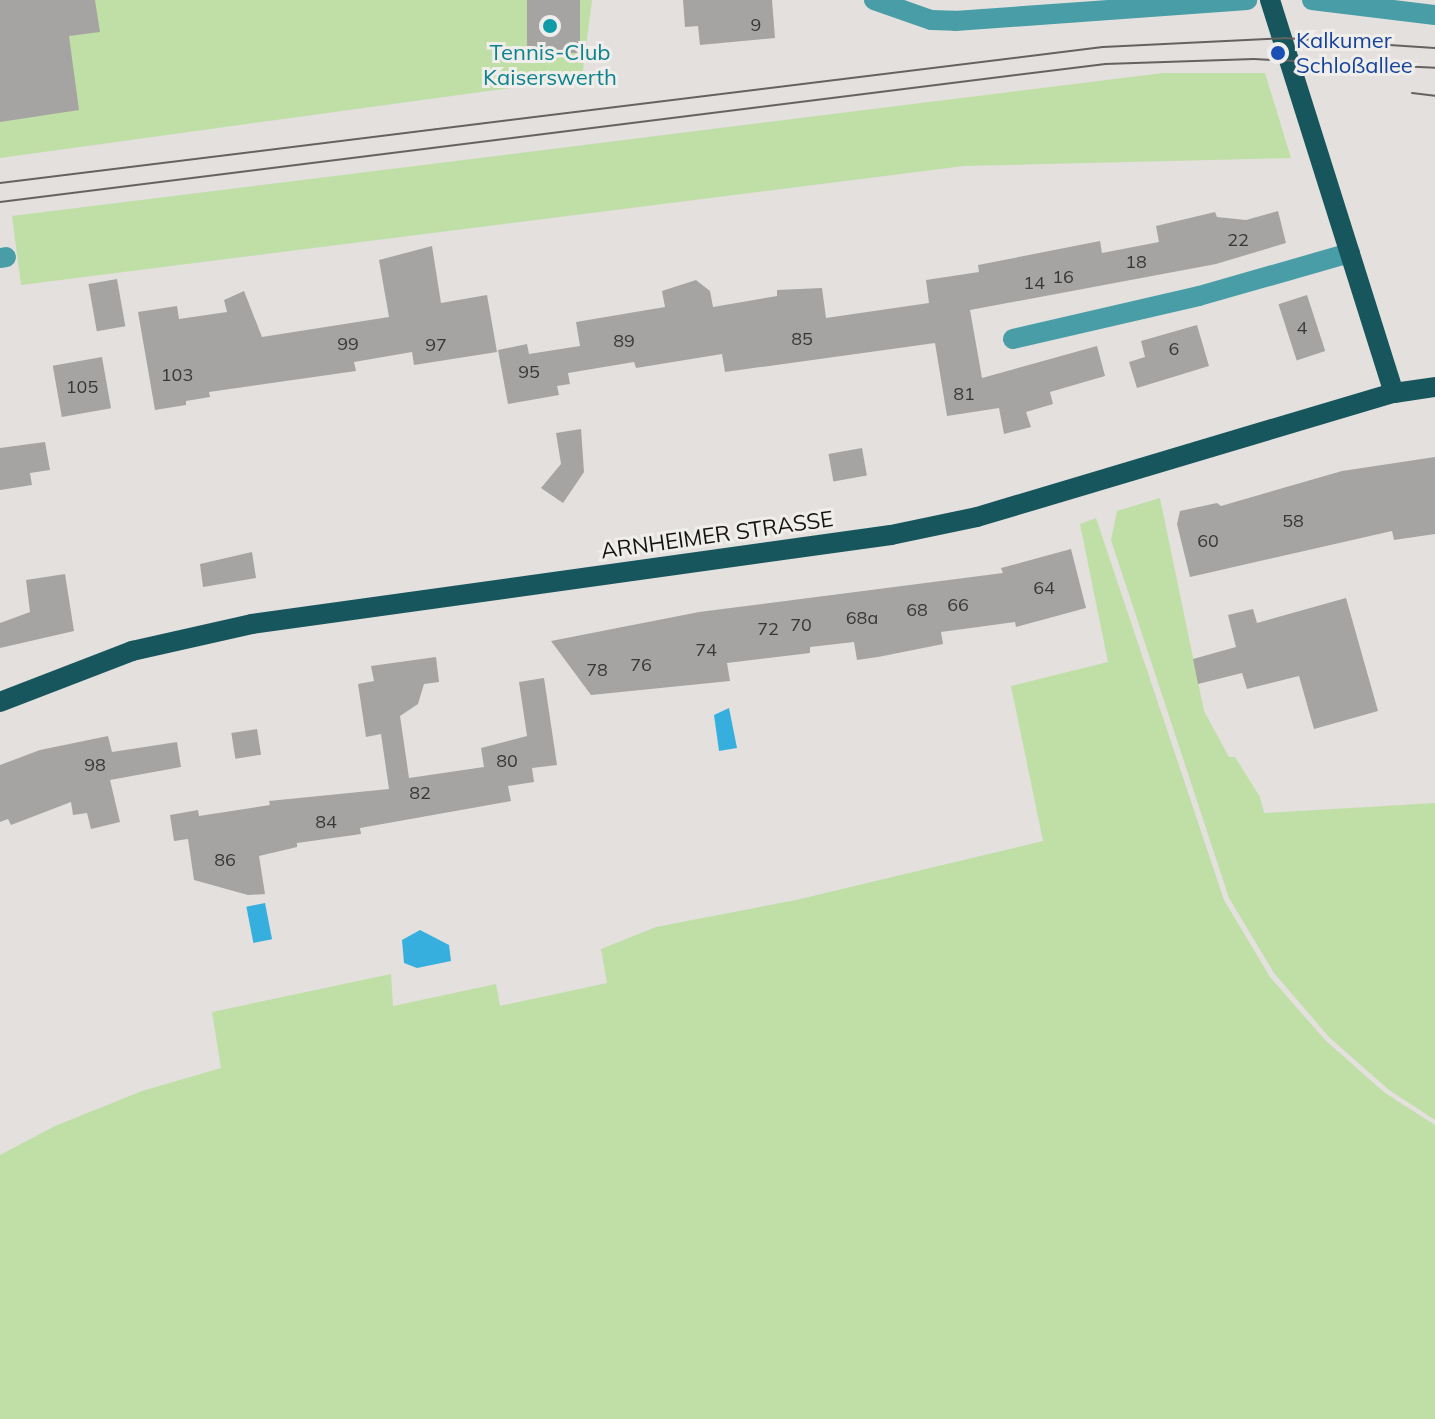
<!DOCTYPE html>
<html>
<head>
<meta charset="utf-8">
<style>
	body { margin:0 }
	#map { position:relative; width:1435px; height:1419px; overflow:hidden; background:#e3e0de; font-family:Mulish,sans-serif }
	div>[style] { position:absolute }
	[style*='--x'] { left:calc(var(--x)*1px); top:calc(var(--y)*1px); width:calc(var(--w)*1px); rotate:calc(var(--a)*1deg) }
	.green>* { inset:0; background:#bfdfa6 }
	.water>* { inset:0; background:#37afde; transform-origin:0 0 }
	.building>* { inset:0; background:#a6a4a2; transform-origin:0 0 }
	.minor>* { height:20px; margin:-10px; padding:0 10px; transform-origin:10px; border-radius:10px; background:#499da6 }
	.major>* { height:20px; margin:-10px; padding:0 10px; transform-origin:10px; border-radius:10px; background:#17565c }
	.tram>* { height:2px; margin:-1px; padding:0 1px; transform-origin:1px; border-radius:1px; background:#646261 }
	.dots>* { width:22px; height:22px; translate:-50% -50%; box-sizing:border-box; border:4px solid #f0eeeb; border-radius:50% }
	span { translate:-50% -50%; white-space:nowrap; text-align:center; line-height:1.15; -webkit-text-stroke:6px #f0eeeb; paint-order:stroke }
	.number-label { font-size:18px; color:#383736 }
	.number-label span { -webkit-text-stroke-width:0 }
	.transit-label { font-size:22px; color:#164399 }
	.left { translate:0 -50%; text-align:left }
	.culture-label { font-size:22px; color:#0d838f }
	.street-label { font-size:22px; color:#141312 }
</style>
</head>
<body>
<div id="map">
	<div class="green">
		<div style="clip-path:polygon(0 0,592px 0,582px 78px,0 158px)"></div>
		<div style="clip-path:polygon(1163px 73px,1265px 73px,1291px 158px,964px 166px,21px 285px,12px 216px)"></div>
		<div style="clip-path:polygon(1160px 498px,1204px 711px,1229px 757px,1235px 757px,1260px 797px,1264px 813px,1435px 803px,1435px 1120px,1389px 1090px,1329px 1037px,1274px 973px,1229px 898px,1111px 540px,1117px 511px)"></div>
		<div style="clip-path:polygon(1096px 518px,1224px 900px,1270px 977px,1325px 1040px,1385px 1093px,1435px 1125px,1435px 1419px,0 1419px,0 1155px,55px 1126px,142px 1091px,221px 1068px,212px 1012px,391px 974px,393px 1006px,496px 984px,500px 1006px,607px 983px,601px 949px,656px 927px,796px 900px,1043px 841px,1011px 686px,1108px 662px,1080px 524px)"></div>
	</div>
	<div class="water">
		<div style="clip-path:polygon(729px 708px,737px 748px,719px 751px,714px 715px)"></div>
		<div style="left:265px;top:903px;width:37px;height:19px;rotate:79deg"></div>
		<div style="clip-path:polygon(420px 930px,449px 945px,451px 961px,417px 968px,404px 963px,402px 940px)"></div>
	</div>
	<div class="building">
		<div style="clip-path:polygon(0 0,95px 0,100px 32px,69px 36px,79px 110px,0 122px)"></div>
		<div style="left:527px;top:0;width:53px;height:53px"></div>
		<div style="clip-path:polygon(683px 0,772px 0,775px 38px,700px 45px,698px 26px,685px 27px)"></div>
		<div style="clip-path:polygon(1278px 211px,1286px 243px,1216px 264px,970px 310px,982px 378px,1097px 346px,1105px 376px,1050px 392px,1053px 404px,1026px 412px,1031px 427px,1004px 434px,999px 408px,947px 416px,935px 343px,725px 372px,722px 354px,636px 368px,634px 362px,568px 373px,570px 384px,557px 386px,559px 395px,508px 404px,498px 350px,527px 344px,529px 354px,580px 346px,576px 322px,665px 307px,662px 291px,696px 280px,710px 291px,713px 307px,777px 296px,777px 290px,822px 288px,826px 318px,929px 303px,926px 280px,979px 272px,978px 265px,1100px 241px,1102px 253px,1159px 242px,1156px 226px,1215px 212px,1217px 217px,1246px 220px)"></div>
		<div style="clip-path:polygon(432px 246px,441px 303px,487px 295px,497px 352px,414px 365px,412px 352px,354px 362px,356px 371px,209px 392px,210px 397px,186px 401px,186px 405px,155px 410px,138px 312px,177px 306px,179px 319px,227px 312px,224px 300px,244px 291px,262px 337px,389px 317px,379px 260px)"></div>
		<div style="left:117px;top:279px;width:48px;height:29px;rotate:80deg"></div>
		<div style="left:1307px;top:295px;width:59px;height:30px;rotate:72deg"></div>
		<div style="clip-path:polygon(1197px 325px,1209px 366px,1137px 388px,1129px 362px,1145px 357px,1141px 341px)"></div>
		<div style="left:102px;top:357px;width:52px;height:50px;rotate:80deg"></div>
		<div style="clip-path:polygon(581px 429px,584px 472px,563px 503px,541px 488px,561px 464px,556px 433px)"></div>
		<div style="clip-path:polygon(45px 442px,50px 470px,30px 473px,32px 485px,0 490px,0 448px)"></div>
		<div style="left:862px;top:448px;width:28px;height:34px;rotate:80deg"></div>
		<div style="clip-path:polygon(1435px 457px,1435px 534px,1394px 540px,1392px 531px,1190px 577px,1177px 524px,1180px 511px,1217px 503px,1221px 506px,1342px 471px)"></div>
		<div style="clip-path:polygon(1071px 549px,1086px 608px,1016px 627px,1015px 622px,941px 632px,943px 644px,878px 657px,857px 660px,854px 642px,810px 647px,810px 653px,727px 663px,730px 681px,591px 695px,551px 641px,699px 612px,1003px 573px,1001px 568px)"></div>
		<div style="clip-path:polygon(252px 552px,256px 578px,203px 587px,200px 564px)"></div>
		<div style="clip-path:polygon(65px 574px,74px 631px,0 648px,0 623px,30px 612px,26px 580px)"></div>
		<div style="clip-path:polygon(1346px 598px,1378px 711px,1314px 729px,1299px 676px,1247px 689px,1242px 673px,1198px 684px,1193px 659px,1236px 647px,1228px 615px,1253px 609px,1257px 623px)"></div>
		<div style="clip-path:polygon(436px 657px,439px 682px,424px 684px,418px 704px,400px 716px,409px 778px,484px 767px,481px 748px,527px 736px,519px 682px,544px 678px,557px 765px,532px 768px,534px 782px,508px 786px,511px 801px,360px 828px,361px 834px,297px 843px,297px 847px,259px 856px,265px 894px,248px 895px,194px 880px,188px 839px,174px 841px,170px 815px,198px 810px,199px 816px,270px 805px,269px 801px,389px 789px,381px 734px,366px 737px,358px 684px,374px 681px,371px 666px)"></div>
		<div style="left:257px;top:729px;width:26px;height:26px;rotate:81deg"></div>
		<div style="clip-path:polygon(108px 736px,112px 752px,177px 742px,181px 767px,110px 780px,120px 822px,91px 829px,87px 813px,73px 815px,71px 802px,11px 825px,8px 819px,0 822px,0 765px,40px 750px)"></div>
	</div>
	<div class="minor">
		<div style="--x:874;--y:0;--w:60;--a:19.3"></div>
		<div style="--x:931;--y:20;--w:24;--a:2"></div>
		<div style="--x:955;--y:21;--w:293;--a:-4.1"></div>
		<div style="--x:1312;--y:0;--w:124;--a:7"></div>
		<div style="--x:0;--y:258;--w:6;--a:-9"></div>
		<div style="--x:1013;--y:339;--w:191;--a:-13"></div>
		<div style="--x:1199;--y:296;--w:157;--a:-15.9"></div>
	</div>
	<div class="major">
		<div style="--x:1270;--y:0;--w:412;--a:72.5"></div>
		<div style="--x:0;--y:702;--w:142;--a:-21.1"></div>
		<div style="--x:132;--y:651;--w:123;--a:-12.7"></div>
		<div style="--x:252;--y:624;--w:645;--a:-7.93"></div>
		<div style="--x:891;--y:535;--w:88;--a:-11.8"></div>
		<div style="--x:977;--y:517;--w:435;--a:-16.6"></div>
		<div style="--x:1394;--y:393;--w:41;--a:-8.3"></div>
	</div>
	<div class="tram">
		<div style="--x:1412;--y:93;--w:23;--a:7"></div>
		<div style="--x:0;--y:183;--w:1111;--a:-7.03"></div>
		<div style="--x:1103;--y:47;--w:181;--a:-2.8"></div>
		<div style="--x:1284;--y:38;--w:151;--a:3.8"></div>
		<div style="--x:0;--y:202;--w:1114;--a:-7.12"></div>
		<div style="--x:1105;--y:64;--w:149;--a:-1.9"></div>
		<div style="--x:1254;--y:59;--w:181;--a:2.8"></div>
	</div>
	<div class="dots">
		<div style="left:550px;top:26px;background:#0f9aa8"></div>
		<div style="left:1278px;top:53px;background:#1a4fb4"></div>
	</div>
	<div class="number-label">
		<span style="left:756px;top:25px">9</span>
		<span style="left:1238px;top:240px">22</span>
		<span style="left:1136px;top:262px">18</span>
		<span style="left:1063px;top:277px">16</span>
		<span style="left:1034px;top:283px">14</span>
		<span style="left:1302px;top:328px">4</span>
		<span style="left:802px;top:339px">85</span>
		<span style="left:624px;top:341px">89</span>
		<span style="left:348px;top:344px">99</span>
		<span style="left:436px;top:345px">97</span>
		<span style="left:1174px;top:349px">6</span>
		<span style="left:529px;top:372px">95</span>
		<span style="left:177px;top:375px">103</span>
		<span style="left:82px;top:387px">105</span>
		<span style="left:964px;top:394px">81</span>
		<span style="left:1293px;top:521px">58</span>
		<span style="left:1208px;top:541px">60</span>
		<span style="left:1044px;top:588px">64</span>
		<span style="left:958px;top:605px">66</span>
		<span style="left:917px;top:610px">68</span>
		<span style="left:862px;top:618px">68a</span>
		<span style="left:801px;top:625px">70</span>
		<span style="left:768px;top:629px">72</span>
		<span style="left:706px;top:650px">74</span>
		<span style="left:641px;top:665px">76</span>
		<span style="left:597px;top:670px">78</span>
		<span style="left:507px;top:761px">80</span>
		<span style="left:95px;top:765px">98</span>
		<span style="left:420px;top:793px">82</span>
		<span style="left:326px;top:822px">84</span>
		<span style="left:225px;top:860px">86</span>
	</div>
	<div class="transit-label">
		<span class="left" style="left:1296px;top:53px">Kalkumer<br>Schloßallee</span>
	</div>
	<div class="culture-label">
		<span style="left:550px;top:65px">Tennis-Club<br>Kaiserswerth</span>
	</div>
	<div class="street-label">
		<span style="left:717px;top:535px;rotate:-8deg">ARNHEIMER STRASSE</span>
	</div>
</div>
</body>
</html>
